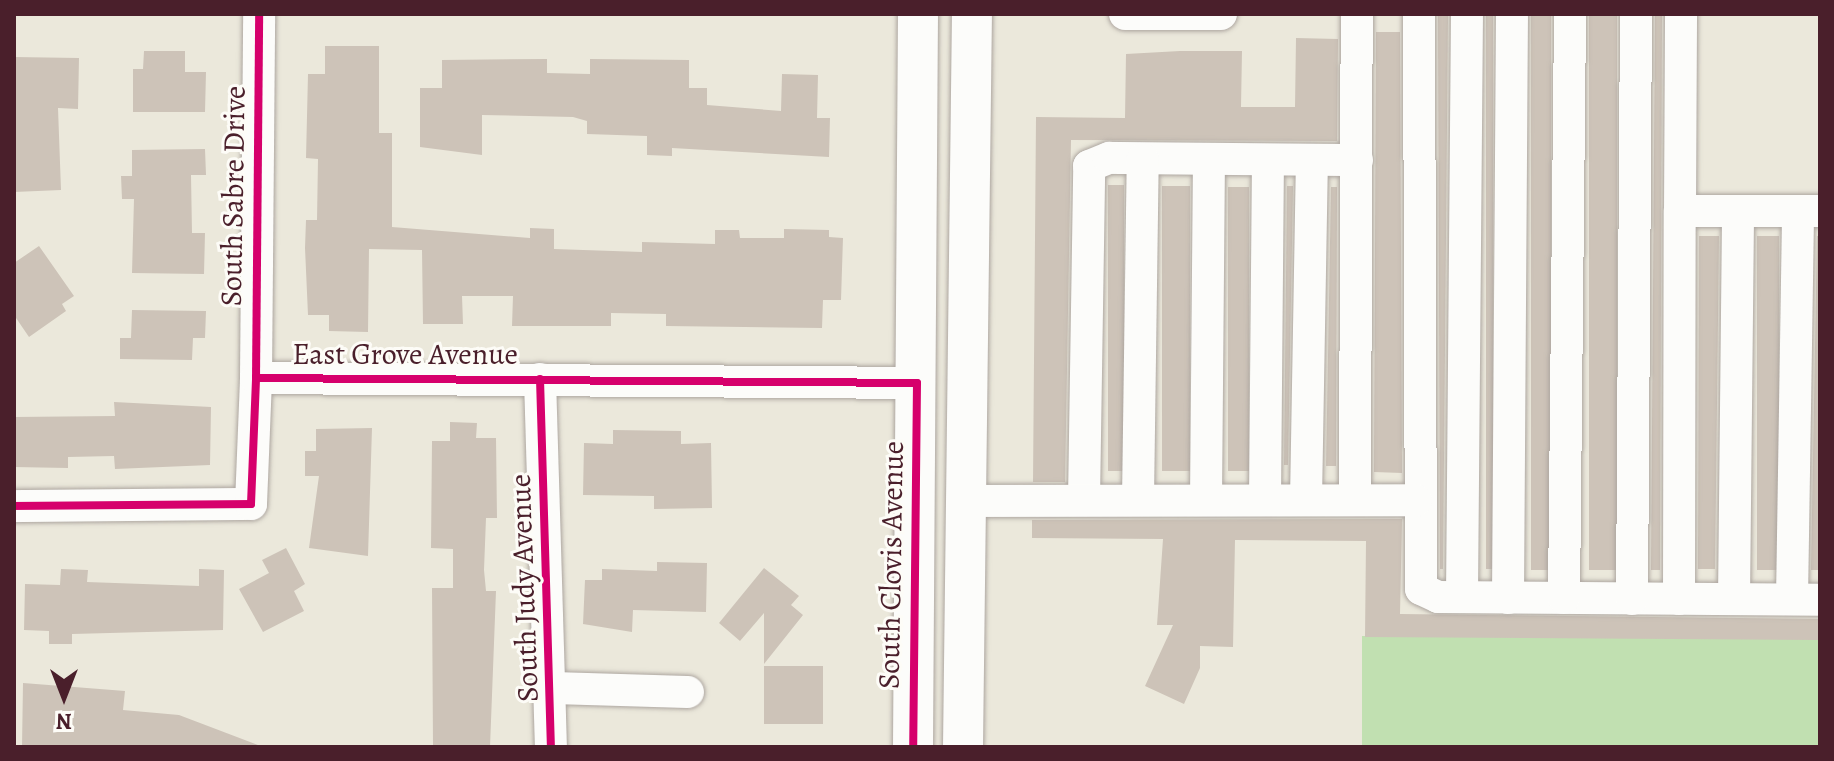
<!DOCTYPE html>
<html>
<head>
<meta charset="utf-8">
<style>
	body { margin:0 }
	#map { position:relative; width:1834px; height:761px; overflow:hidden; background:#ebe8db; font-family:Alegreya,serif }
	div>[style] { position:absolute }
	[style*='--x'] { left:calc(var(--x)*1px); top:calc(var(--y)*1px); width:calc(var(--w)*1px); rotate:calc(var(--a)*1deg) }
	.green>* { inset:0; background:#c1e0b1; transform-origin:0 0 }
	.building>* { inset:0; background:#cdc3b8; transform-origin:0 0 }
	.roads { filter:drop-shadow(0 0 2px #ada6a0) drop-shadow(0 0 2px #ada6a0) }
	.minor>* { height:32px; margin:-16px; padding:0 16px; transform-origin:16px; border-radius:16px; background:#fcfcfa }
	.major>* { height:40px; margin:-20px; padding:0 20px; transform-origin:20px; border-radius:20px; background:#fcfcfa }
	.cycleway>* { height:8px; margin:-4px; padding:0 4px; transform-origin:4px; border-radius:4px; background:#d6006c }
	span { translate:-50% -50%; white-space:nowrap; text-align:center; line-height:1.15; -webkit-text-stroke:6px #fdfcf7; paint-order:stroke }
	.street-label { font-size:30px; color:#4a1f2b }
	.frame { position:absolute; inset:0; border:16px solid #4a1f2b; pointer-events:none }
	.north { position:absolute; left:24px; top:657px; width:80px; height:80px; -webkit-text-stroke:6px #fdfcf7; paint-order:stroke; rotate:180deg; font-size:22px; font-weight:700; line-height:32px; text-align:center; color:#4a1f2b }
	.north::after { content:''; display:block; margin:auto; width:28px; height:36px; background:#4a1f2b; clip-path:polygon(50% 0,100% 100%,50% 72%,0 100%) }
</style>
</head>
<body>
<div id="map">
	<div class="green">
		<div style="left:1362px;top:636px;width:458px;height:110px"></div>
	</div>
	<div class="building">
		<div style="clip-path:polygon(1438px 14px,1448px 14px,1443px 569px,1440px 569px)"></div>
		<div style="left:1486px;top:14px;width:7px;height:555px"></div>
		<div style="left:1531px;top:14px;width:20px;height:556px"></div>
		<div style="left:1589px;top:14px;width:28px;height:556px"></div>
		<div style="clip-path:polygon(1655px 14px,1662px 14px,1660px 570px,1651px 570px)"></div>
		<div style="clip-path:polygon(1376px 32px,1400px 32px,1402px 473px,1374px 472px)"></div>
		<div style="clip-path:polygon(1296px 38px,1338px 39px,1337px 141px,1071px 140px,1065px 482px,1033px 482px,1036px 117px,1125px 118px,1126px 54px,1180px 51px,1242px 51px,1241px 107px,1295px 107px)"></div>
		<div style="clip-path:polygon(325px 46px,379px 46px,379px 133px,392px 133px,392px 227px,530px 238px,530px 228px,554px 229px,554px 249px,642px 252px,642px 242px,715px 244px,715px 230px,739px 230px,740px 238px,784px 238px,784px 229px,829px 230px,829px 237px,843px 238px,841px 300px,823px 300px,822px 328px,666px 326px,666px 314px,611px 313px,611px 326px,512px 326px,513px 296px,462px 296px,463px 324px,423px 324px,422px 250px,369px 249px,368px 332px,329px 331px,329px 315px,308px 315px,305px 248px,306px 220px,317px 220px,318px 159px,306px 158px,308px 74px,325px 74px)"></div>
		<div style="clip-path:polygon(144px 51px,185px 51px,185px 72px,206px 72px,205px 112px,133px 112px,133px 69px,143px 69px)"></div>
		<div style="clip-path:polygon(14px 57px,79px 58px,78px 109px,58px 108px,61px 190px,14px 192px)"></div>
		<div style="clip-path:polygon(547px 59px,547px 73px,590px 74px,590px 59px,689px 60px,689px 88px,707px 88px,707px 105px,781px 111px,782px 74px,818px 75px,817px 118px,830px 118px,829px 157px,672px 148px,672px 156px,647px 155px,647px 136px,587px 134px,587px 121px,573px 117px,482px 115px,482px 155px,420px 147px,420px 88px,442px 88px,442px 60px)"></div>
		<div style="clip-path:polygon(205px 149px,206px 175px,191px 175px,192px 233px,205px 233px,204px 274px,132px 273px,134px 199px,122px 199px,121px 176px,132px 176px,132px 150px)"></div>
		<div style="left:1108px;top:185px;width:16px;height:286px"></div>
		<div style="left:1162px;top:186px;width:28px;height:285px"></div>
		<div style="clip-path:polygon(1287px 186px,1293px 186px,1288px 465px,1284px 465px)"></div>
		<div style="left:1228px;top:187px;width:21px;height:284px"></div>
		<div style="clip-path:polygon(1331px 187px,1337px 187px,1336px 466px,1326px 466px)"></div>
		<div style="clip-path:polygon(1699px 236px,1719px 236px,1715px 569px,1698px 569px)"></div>
		<div style="left:1757px;top:236px;width:22px;height:334px"></div>
		<div style="clip-path:polygon(1817px 236px,1820px 236px,1820px 570px,1811px 570px)"></div>
		<div style="clip-path:polygon(39px 246px,74px 296px,62px 304px,66px 311px,29px 337px,14px 315px,14px 263px)"></div>
		<div style="clip-path:polygon(132px 310px,206px 311px,205px 338px,193px 338px,192px 360px,120px 359px,120px 338px,131px 338px)"></div>
		<div style="clip-path:polygon(114px 402px,211px 407px,210px 465px,115px 469px,114px 456px,68px 457px,68px 468px,14px 467px,14px 417px,115px 416px)"></div>
		<div style="clip-path:polygon(450px 422px,477px 423px,476px 438px,496px 438px,497px 518px,486px 518px,484px 570px,486px 591px,496px 591px,490px 747px,433px 747px,432px 588px,453px 588px,453px 549px,431px 548px,432px 441px,450px 441px)"></div>
		<div style="clip-path:polygon(372px 428px,368px 556px,309px 548px,319px 476px,305px 476px,305px 451px,316px 451px,316px 429px)"></div>
		<div style="clip-path:polygon(613px 430px,681px 431px,681px 444px,711px 443px,712px 508px,654px 509px,654px 496px,583px 495px,584px 443px,613px 444px)"></div>
		<div style="clip-path:polygon(1402px 519px,1400px 614px,1820px 619px,1820px 640px,1365px 637px,1366px 541px,1235px 540px,1233px 647px,1200px 646px,1200px 668px,1184px 704px,1145px 686px,1173px 625px,1157px 625px,1163px 539px,1032px 538px,1032px 520px)"></div>
		<div style="clip-path:polygon(286px 548px,305px 584px,294px 591px,304px 611px,263px 632px,239px 589px,269px 573px,262px 560px)"></div>
		<div style="clip-path:polygon(657px 562px,707px 563px,706px 612px,633px 610px,632px 632px,583px 624px,585px 580px,602px 580px,602px 569px,657px 571px)"></div>
		<div style="clip-path:polygon(764px 568px,799px 596px,791px 605px,803px 615px,764px 664px,764px 613px,740px 641px,719px 623px)"></div>
		<div style="clip-path:polygon(61px 569px,88px 570px,87px 582px,199px 586px,199px 569px,224px 570px,223px 630px,72px 634px,72px 644px,49px 644px,49px 631px,24px 630px,25px 584px,60px 585px)"></div>
		<div style="left:764px;top:666px;width:59px;height:58px"></div>
		<div style="clip-path:polygon(23px 683px,125px 691px,123px 710px,179px 715px,263px 747px,22px 747px)"></div>
	</div>
	<div class="roads">
		<div class="minor">
			<div style="--x:1125;--y:14;--w:96;--a:0"></div>
			<div style="--x:1419;--y:14;--w:575;--a:89.8"></div>
			<div style="--x:1421;--y:589;--w:19;--a:25"></div>
			<div style="--x:1438;--y:597;--w:382;--a:0.4"></div>
			<div style="--x:1680;--y:211;--w:197;--a:-89.7"></div>
			<div style="--x:256;--y:378;--w:364;--a:-89.5"></div>
			<div style="--x:540;--y:379;--w:368;--a:88.3"></div>
			<div style="--x:1084;--y:500;--w:334;--a:-89.1"></div>
			<div style="--x:1089;--y:166;--w:22;--a:-22"></div>
			<div style="--x:1109;--y:158;--w:248;--a:0.5"></div>
			<div style="--x:1138;--y:500;--w:341;--a:-89.2"></div>
			<div style="--x:1206;--y:500;--w:341;--a:-89.5"></div>
			<div style="--x:1265;--y:500;--w:340;--a:-89.5"></div>
			<div style="--x:1306;--y:500;--w:340;--a:-89"></div>
			<div style="--x:1355;--y:500;--w:486;--a:-89.8"></div>
			<div style="--x:967;--y:501;--w:449;--a:-0.1"></div>
			<div style="--x:14;--y:506;--w:237;--a:-0.5"></div>
			<div style="--x:251;--y:504;--w:126;--a:-87.7"></div>
			<div style="--x:256;--y:378;--w:661;--a:0.43"></div>
			<div style="--x:1462;--y:596;--w:582;--a:-89.51"></div>
			<div style="--x:1508;--y:598;--w:584;--a:-89.61"></div>
			<div style="--x:1564;--y:598;--w:584;--a:-89.41"></div>
			<div style="--x:1632;--y:599;--w:585;--a:-89.61"></div>
			<div style="--x:1679;--y:599;--w:388;--a:-89.9"></div>
			<div style="--x:1680;--y:211;--w:140;--a:0"></div>
			<div style="--x:1734;--y:599;--w:388;--a:-89.4"></div>
			<div style="--x:1792;--y:599;--w:388;--a:-89.1"></div>
			<div style="--x:553;--y:688;--w:135;--a:1.7"></div>
		</div>
		<div class="major">
			<div style="--x:913;--y:747;--w:733;--a:-89.61"></div>
			<div style="--x:963;--y:747;--w:733;--a:-89.3"></div>
		</div>
	</div>
	<div class="cycleway">
		<div style="--x:256;--y:378;--w:364;--a:-89.5"></div>
		<div style="--x:540;--y:379;--w:368;--a:88.3"></div>
		<div style="--x:14;--y:506;--w:237;--a:-0.5"></div>
		<div style="--x:251;--y:504;--w:126;--a:-87.7"></div>
		<div style="--x:256;--y:378;--w:661;--a:0.43"></div>
		<div style="--x:917;--y:383;--w:364;--a:90.6"></div>
	</div>
	<div class="street-label">
		<span style="left:233px;top:196px;rotate:-89deg">South Sabre Drive</span>
		<span style="left:405px;top:354px">East Grove Avenue</span>
		<span style="left:891px;top:565px;rotate:-89deg">South Clovis Avenue</span>
		<span style="left:524px;top:588px;rotate:-92deg">South Judy Avenue</span>
	</div>
	<div class="frame"></div>
	<div class="north">N</div>
</div>
</body>
</html>
